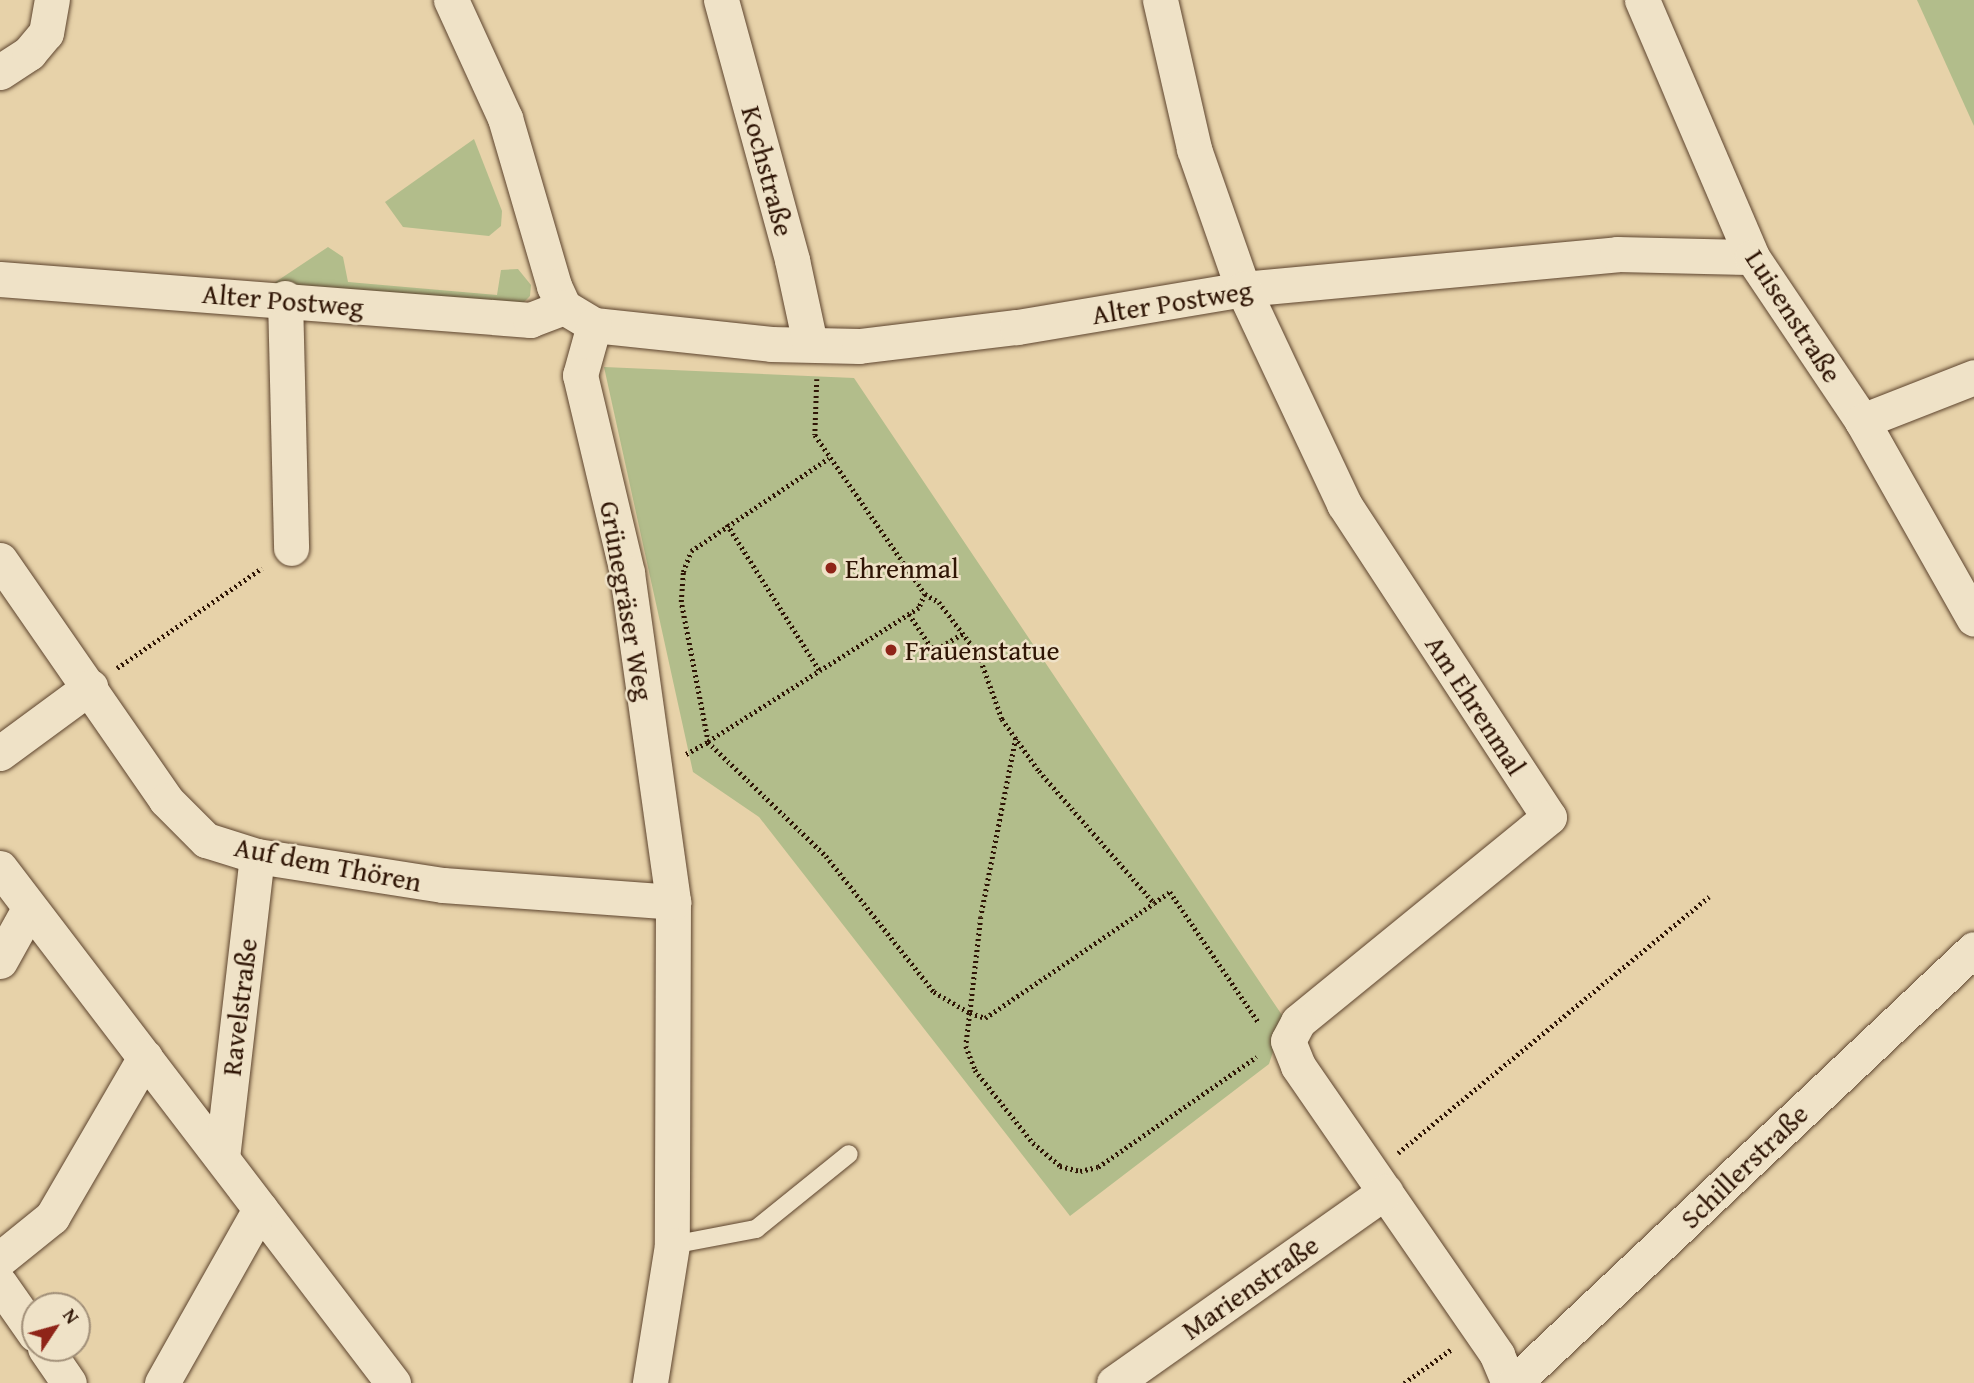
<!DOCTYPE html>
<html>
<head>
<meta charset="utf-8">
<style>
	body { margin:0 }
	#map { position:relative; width:1974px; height:1383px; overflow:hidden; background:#e7d2a9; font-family:"Gentium Book Plus",serif }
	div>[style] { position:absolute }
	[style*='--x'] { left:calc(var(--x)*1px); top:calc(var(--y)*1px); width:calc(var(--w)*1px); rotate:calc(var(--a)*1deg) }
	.green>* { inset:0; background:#b2bd8b }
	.path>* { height:4.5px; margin-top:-2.25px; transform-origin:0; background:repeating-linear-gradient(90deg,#2f1505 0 2px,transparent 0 5.5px) }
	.roads { filter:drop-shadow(0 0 2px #5d442e) drop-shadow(0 0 2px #5d442e) }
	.lane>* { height:18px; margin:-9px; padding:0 9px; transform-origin:9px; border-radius:9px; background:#efe2c7 }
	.street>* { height:35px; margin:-17.5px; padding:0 17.5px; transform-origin:17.5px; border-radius:17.5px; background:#efe2c7 }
	.dots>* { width:19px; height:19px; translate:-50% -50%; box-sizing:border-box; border:4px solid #efe2c7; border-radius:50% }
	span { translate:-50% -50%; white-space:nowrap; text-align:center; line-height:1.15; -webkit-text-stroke:5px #efe2c7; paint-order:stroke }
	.street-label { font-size:28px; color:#2f1505 }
	.poi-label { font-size:28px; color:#2f1505 }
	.left { translate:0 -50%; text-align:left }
	.north { position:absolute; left:21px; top:1292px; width:70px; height:70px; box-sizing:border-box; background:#efe2c7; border:2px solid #a29079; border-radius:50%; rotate:54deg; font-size:19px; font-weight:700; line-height:28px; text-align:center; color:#2f1505 }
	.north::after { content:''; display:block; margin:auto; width:24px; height:32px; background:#8f2418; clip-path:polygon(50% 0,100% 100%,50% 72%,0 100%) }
</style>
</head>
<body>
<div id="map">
	<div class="green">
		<div style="clip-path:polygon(1917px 0,1974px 0,1974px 126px)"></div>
		<div style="clip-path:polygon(474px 139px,502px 211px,501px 226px,489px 236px,403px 227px,385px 202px)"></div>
		<div style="clip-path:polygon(328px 247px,343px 257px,348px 282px,497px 295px,501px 270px,518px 269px,531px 285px,530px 296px,517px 309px,274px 283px)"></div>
		<div style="clip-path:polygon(604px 367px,854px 378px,1284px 1018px,1269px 1064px,1070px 1216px,759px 817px,693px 772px)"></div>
	</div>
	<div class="path">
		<div style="--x:817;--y:379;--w:56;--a:92"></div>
		<div style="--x:815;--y:435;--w:193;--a:55.3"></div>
		<div style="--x:925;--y:594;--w:16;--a:30"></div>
		<div style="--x:939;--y:602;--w:66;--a:53"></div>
		<div style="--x:979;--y:655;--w:68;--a:70.2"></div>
		<div style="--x:1002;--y:719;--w:64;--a:54.6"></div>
		<div style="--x:1039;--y:771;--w:175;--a:48.9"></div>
		<div style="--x:1154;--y:903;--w:19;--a:-35"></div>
		<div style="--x:1170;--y:892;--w:158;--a:55.8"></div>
		<div style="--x:727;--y:524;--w:174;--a:57.7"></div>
		<div style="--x:925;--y:594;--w:15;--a:113"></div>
		<div style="--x:919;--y:608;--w:250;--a:147.6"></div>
		<div style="--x:708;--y:742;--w:164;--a:44"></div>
		<div style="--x:826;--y:856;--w:174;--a:51.5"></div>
		<div style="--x:934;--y:992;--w:42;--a:30.3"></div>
		<div style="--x:970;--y:1013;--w:33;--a:97"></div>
		<div style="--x:966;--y:1046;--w:26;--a:69"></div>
		<div style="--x:975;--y:1070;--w:93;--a:51.5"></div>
		<div style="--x:1033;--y:1143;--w:35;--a:40"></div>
		<div style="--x:1060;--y:1166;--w:21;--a:14"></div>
		<div style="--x:1080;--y:1171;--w:18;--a:-13"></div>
		<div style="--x:1098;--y:1167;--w:193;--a:-34.8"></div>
		<div style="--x:909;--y:614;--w:40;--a:56"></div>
		<div style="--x:931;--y:647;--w:6;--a:18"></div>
		<div style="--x:937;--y:649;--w:31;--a:-31"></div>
		<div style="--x:117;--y:668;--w:176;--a:-34.6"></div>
		<div style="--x:1016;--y:738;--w:182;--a:101.1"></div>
		<div style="--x:981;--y:917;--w:97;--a:96.5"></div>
		<div style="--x:970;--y:1013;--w:16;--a:18"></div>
		<div style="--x:985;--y:1018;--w:204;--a:-34.2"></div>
		<div style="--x:686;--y:754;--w:25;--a:-29"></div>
		<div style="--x:708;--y:742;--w:143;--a:-100.9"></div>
		<div style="--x:681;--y:602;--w:30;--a:-86"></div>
		<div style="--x:683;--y:572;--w:22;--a:-69"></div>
		<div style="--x:691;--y:551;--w:166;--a:-34"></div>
		<div style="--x:1398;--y:1153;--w:403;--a:-39.5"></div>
		<div style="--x:1404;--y:1383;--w:60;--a:-35.5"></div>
	</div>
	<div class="roads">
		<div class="lane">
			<div style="--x:672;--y:1245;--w:86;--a:-10.8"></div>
			<div style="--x:756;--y:1229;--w:119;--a:-38.9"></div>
		</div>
		<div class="street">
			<div style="--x:451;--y:0;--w:130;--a:65.4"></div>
			<div style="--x:505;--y:118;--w:175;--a:73.7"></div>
			<div style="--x:554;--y:286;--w:23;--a:65"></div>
			<div style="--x:564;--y:307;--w:35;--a:31"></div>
			<div style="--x:594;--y:325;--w:178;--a:6.1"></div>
			<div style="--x:771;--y:344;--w:88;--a:1.3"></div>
			<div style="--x:859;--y:346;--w:159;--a:-6.9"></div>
			<div style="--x:1017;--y:327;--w:229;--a:-9.5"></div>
			<div style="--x:1243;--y:289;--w:376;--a:-5.3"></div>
			<div style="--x:1617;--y:254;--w:135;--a:1.3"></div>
			<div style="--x:721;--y:0;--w:270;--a:74.7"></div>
			<div style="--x:792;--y:260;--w:85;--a:77.8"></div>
			<div style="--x:1160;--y:0;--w:153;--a:77.1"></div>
			<div style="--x:1194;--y:149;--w:148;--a:70.7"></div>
			<div style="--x:1243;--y:289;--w:238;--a:64.8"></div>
			<div style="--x:1344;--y:504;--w:374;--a:56.8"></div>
			<div style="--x:1549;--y:817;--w:324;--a:140.8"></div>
			<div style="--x:1298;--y:1022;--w:21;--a:118"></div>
			<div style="--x:1288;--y:1041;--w:27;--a:68"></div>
			<div style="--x:1298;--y:1066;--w:351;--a:55.4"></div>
			<div style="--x:1497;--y:1355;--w:30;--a:67"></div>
			<div style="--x:1642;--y:0;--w:280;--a:66.8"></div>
			<div style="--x:1752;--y:257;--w:197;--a:56.1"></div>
			<div style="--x:1862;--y:421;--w:227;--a:60.5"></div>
			<div style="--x:0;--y:72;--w:35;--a:-33"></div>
			<div style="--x:29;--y:53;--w:26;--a:-50"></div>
			<div style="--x:46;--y:33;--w:34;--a:-80"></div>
			<div style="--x:0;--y:279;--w:532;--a:4.42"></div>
			<div style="--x:530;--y:320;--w:36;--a:-21"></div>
			<div style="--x:285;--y:298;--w:250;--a:88.6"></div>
			<div style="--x:594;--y:325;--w:52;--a:105.6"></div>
			<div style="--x:580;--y:375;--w:204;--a:76.6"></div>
			<div style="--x:627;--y:573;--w:332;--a:82"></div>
			<div style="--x:673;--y:902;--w:343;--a:90.2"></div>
			<div style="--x:672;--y:1245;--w:140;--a:99.1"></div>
			<div style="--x:1862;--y:421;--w:120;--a:-21.4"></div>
			<div style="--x:0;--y:560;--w:292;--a:55.3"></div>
			<div style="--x:166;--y:800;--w:57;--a:45"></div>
			<div style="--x:206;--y:840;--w:53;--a:17.4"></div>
			<div style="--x:257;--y:856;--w:188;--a:8.9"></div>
			<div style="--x:443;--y:885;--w:231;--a:4.2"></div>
			<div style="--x:0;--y:753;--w:112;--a:-36.3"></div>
			<div style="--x:0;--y:868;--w:648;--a:52.65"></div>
			<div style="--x:0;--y:961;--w:60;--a:-60.9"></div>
			<div style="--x:222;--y:1158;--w:304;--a:-83.4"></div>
			<div style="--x:0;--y:1259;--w:67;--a:-38.9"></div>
			<div style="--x:52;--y:1217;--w:185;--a:-59.8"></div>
			<div style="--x:0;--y:1284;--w:61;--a:55"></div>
			<div style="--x:45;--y:1348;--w:42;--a:55.6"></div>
			<div style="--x:162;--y:1383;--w:200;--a:-60.6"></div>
			<div style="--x:1114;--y:1383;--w:332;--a:-35.2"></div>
			<div style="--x:1514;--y:1383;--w:632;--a:-43.33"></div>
		</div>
	</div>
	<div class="dots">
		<div style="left:831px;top:568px;background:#8f2418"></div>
		<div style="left:891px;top:650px;background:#8f2418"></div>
	</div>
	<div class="street-label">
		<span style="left:768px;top:171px;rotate:75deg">Kochstraße</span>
		<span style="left:283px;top:300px;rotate:5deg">Alter Postweg</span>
		<span style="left:1172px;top:302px;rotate:-9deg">Alter Postweg</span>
		<span style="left:1794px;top:316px;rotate:57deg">Luisenstraße</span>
		<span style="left:627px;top:601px;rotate:80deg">Grünegräser Weg</span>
		<span style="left:1476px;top:705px;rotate:57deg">Am Ehrenmal</span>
		<span style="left:328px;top:864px;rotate:11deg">Auf dem Thören</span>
		<span style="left:239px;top:1007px;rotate:-83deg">Ravelstraße</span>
		<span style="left:1744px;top:1166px;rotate:-44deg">Schillerstraße</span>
		<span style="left:1250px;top:1287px;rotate:-35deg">Marienstraße</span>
	</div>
	<div class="poi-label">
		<span class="left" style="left:845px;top:568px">Ehrenmal</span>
		<span class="left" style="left:905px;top:650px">Frauenstatue</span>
	</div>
	<div class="north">N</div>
</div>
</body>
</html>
